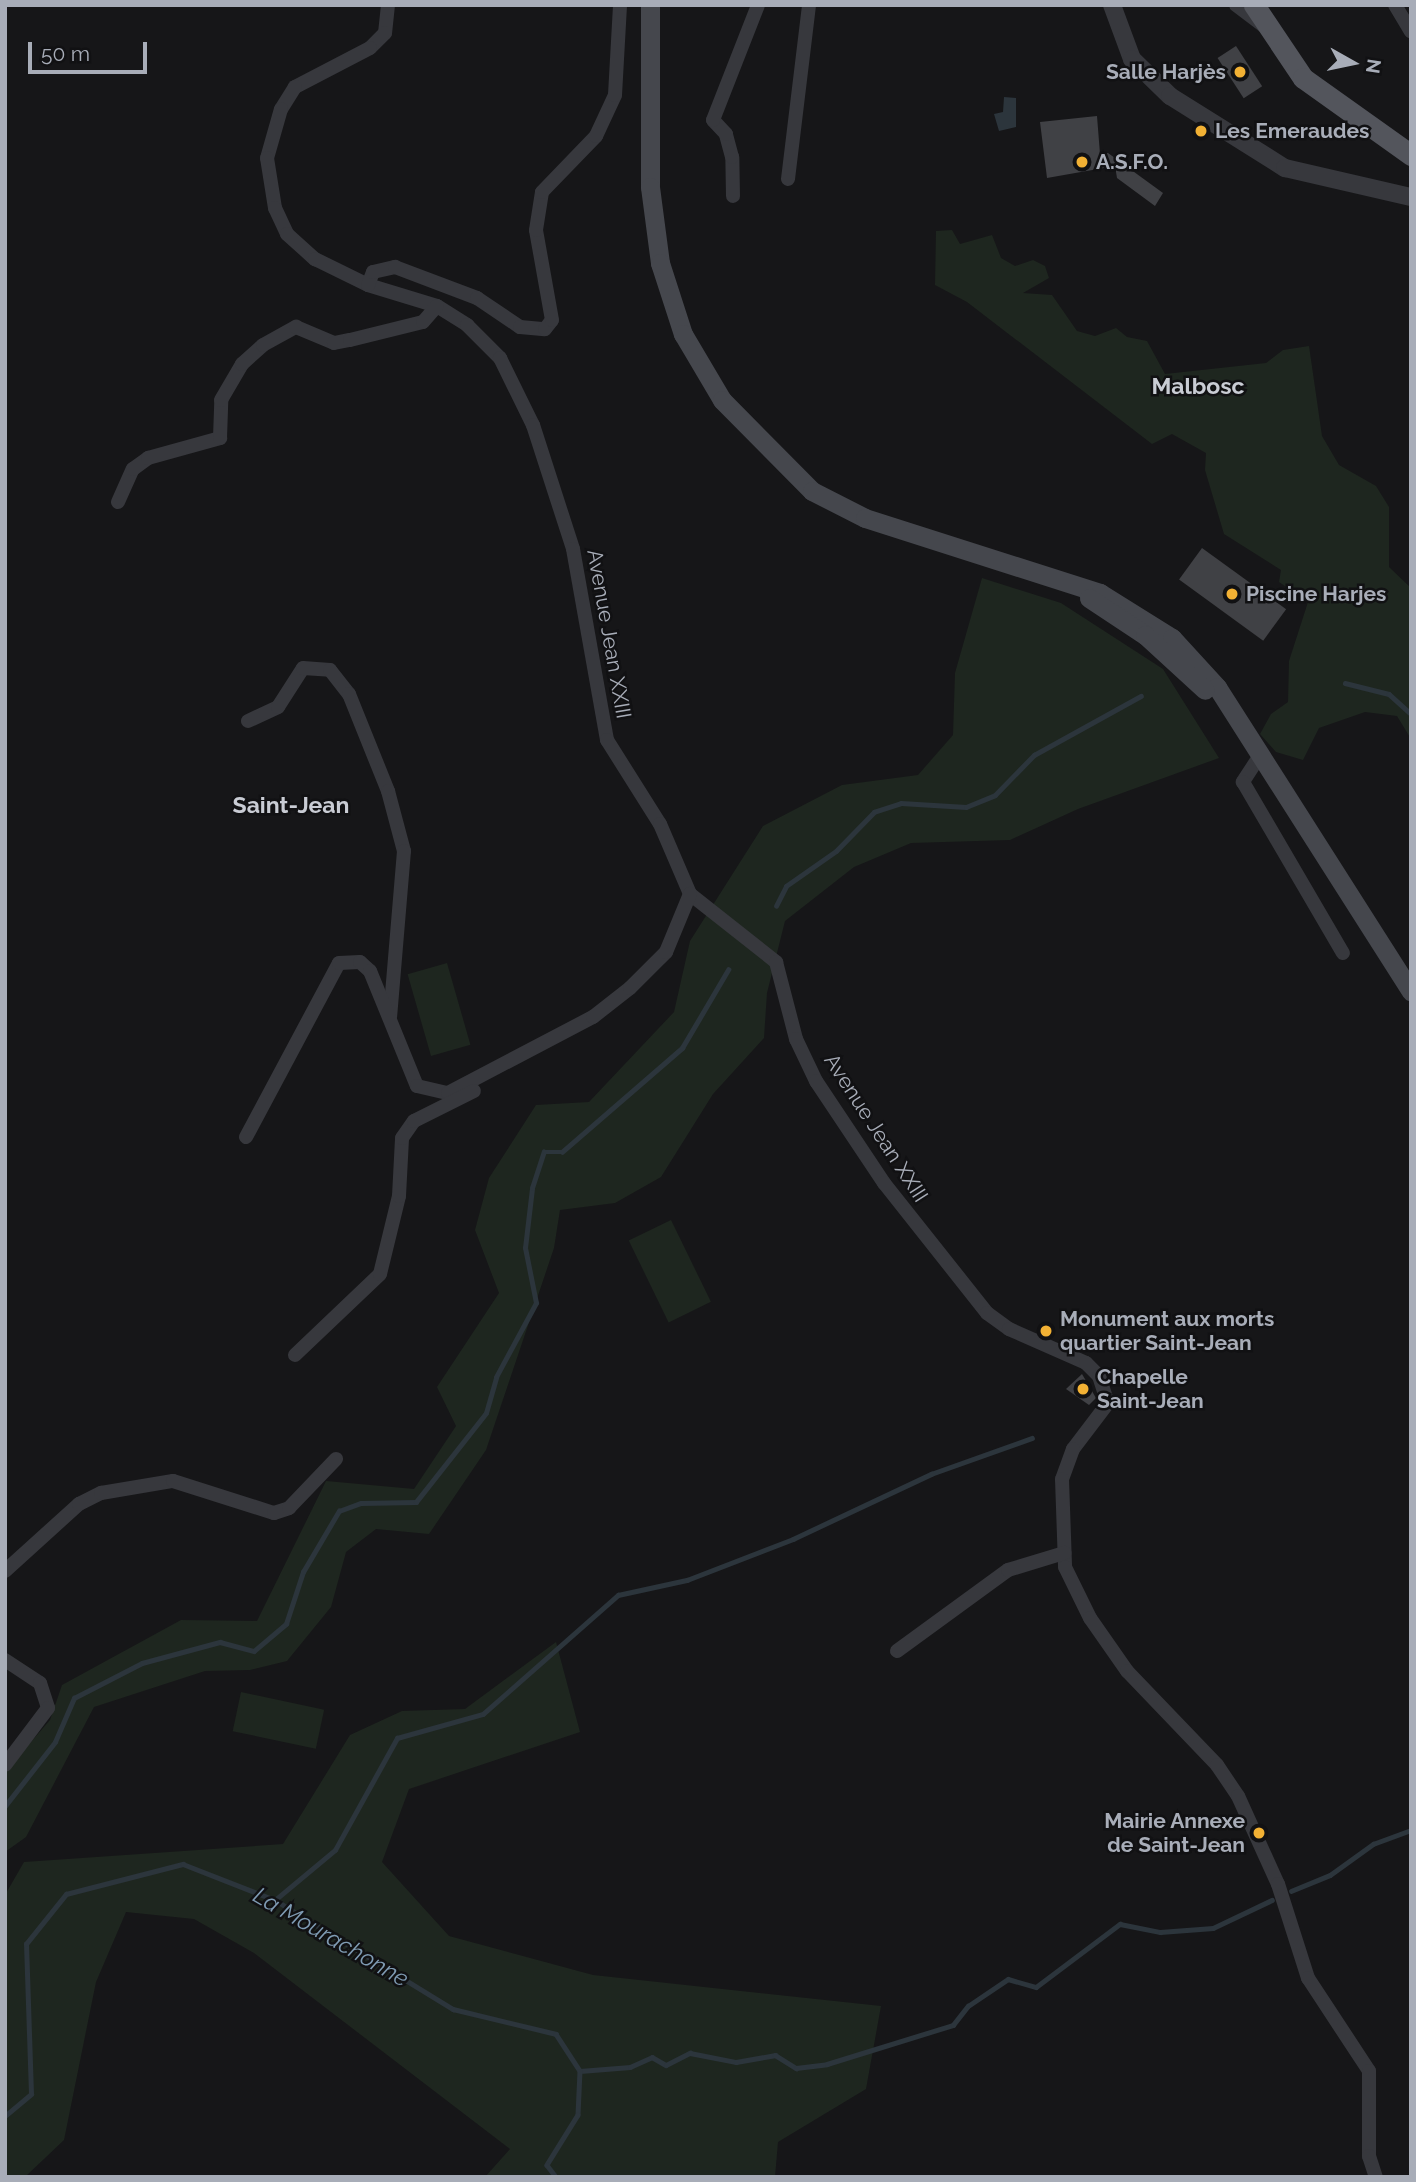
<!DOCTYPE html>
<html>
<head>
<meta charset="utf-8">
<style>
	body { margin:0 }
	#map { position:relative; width:1416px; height:2182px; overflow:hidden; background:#161618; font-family:Raleway,sans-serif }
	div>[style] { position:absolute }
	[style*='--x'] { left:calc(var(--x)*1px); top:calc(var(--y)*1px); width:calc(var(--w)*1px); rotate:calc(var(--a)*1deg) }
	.green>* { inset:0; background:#1e261f; transform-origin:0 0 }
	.water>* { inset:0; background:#2c353c }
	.stream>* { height:4.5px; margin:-2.25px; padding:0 2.25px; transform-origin:2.25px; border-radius:2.25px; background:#2c353c }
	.building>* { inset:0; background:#404145; transform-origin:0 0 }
	.minor>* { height:14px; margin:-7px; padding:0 7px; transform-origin:7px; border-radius:7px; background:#37383d }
	.tertiary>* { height:18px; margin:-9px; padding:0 9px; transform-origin:9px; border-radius:9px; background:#37383d }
	.secondary>* { height:19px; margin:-9.5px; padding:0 9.5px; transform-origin:9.5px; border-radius:9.5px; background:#45474d }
	.primary>* { height:21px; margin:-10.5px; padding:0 10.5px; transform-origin:10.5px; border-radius:10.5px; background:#53555c }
	.dots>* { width:19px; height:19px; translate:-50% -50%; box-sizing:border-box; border:4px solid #111113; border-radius:50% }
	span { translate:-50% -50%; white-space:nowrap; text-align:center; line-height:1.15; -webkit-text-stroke:5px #111113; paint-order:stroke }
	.poi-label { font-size:21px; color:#a8adb8; font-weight:700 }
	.right { translate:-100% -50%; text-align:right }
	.left { translate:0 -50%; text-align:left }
	.street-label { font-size:21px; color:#a8adb8 }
	.neighbourhood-label { font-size:23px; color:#c9ccd4; font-weight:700 }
	.water-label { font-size:23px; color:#7f9bb3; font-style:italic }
	.frame { position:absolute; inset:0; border:7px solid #a8adb8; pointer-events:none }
	.north { position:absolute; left:1318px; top:28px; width:70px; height:70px; -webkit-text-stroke:5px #111113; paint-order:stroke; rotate:99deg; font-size:19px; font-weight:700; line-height:28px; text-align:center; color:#a8adb8 }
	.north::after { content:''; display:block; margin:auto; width:24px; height:32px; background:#a8adb8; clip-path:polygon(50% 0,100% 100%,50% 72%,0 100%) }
	.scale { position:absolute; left:28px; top:42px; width:119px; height:32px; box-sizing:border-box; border:4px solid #a8adb8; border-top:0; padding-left:9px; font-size:21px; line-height:24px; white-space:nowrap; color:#a8adb8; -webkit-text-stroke:5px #111113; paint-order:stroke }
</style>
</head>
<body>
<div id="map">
	<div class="green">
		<div style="clip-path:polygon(952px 230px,960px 244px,992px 235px,1001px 258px,1015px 266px,1033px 260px,1045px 266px,1049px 278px,1023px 293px,1052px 295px,1077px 331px,1095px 336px,1116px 328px,1127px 337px,1147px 341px,1165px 374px,1266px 363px,1283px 350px,1309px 346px,1322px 436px,1339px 465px,1376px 486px,1389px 507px,1389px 567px,1411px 588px,1411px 739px,1397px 716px,1365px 712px,1319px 728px,1303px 760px,1276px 752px,1260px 734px,1271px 714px,1288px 702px,1289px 661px,1308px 602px,1279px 582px,1281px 570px,1224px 534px,1205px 470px,1206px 453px,1172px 434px,1152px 444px,967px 302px,935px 285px,936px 231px)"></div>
		<div style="clip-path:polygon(982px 578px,1061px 603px,1163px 669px,1219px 758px,1078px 809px,1010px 840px,911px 843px,854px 867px,785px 921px,767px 993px,764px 1038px,713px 1094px,661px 1177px,615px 1203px,560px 1210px,554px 1248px,486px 1450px,429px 1534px,376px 1529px,346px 1552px,331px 1607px,287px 1661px,250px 1670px,205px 1671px,94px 1707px,26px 1837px,5px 1852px,5px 1772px,50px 1720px,62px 1685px,181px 1620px,257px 1621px,326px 1481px,414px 1489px,456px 1426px,437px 1387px,499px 1293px,475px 1230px,489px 1178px,536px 1105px,589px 1102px,674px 1012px,690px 941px,763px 826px,842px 785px,918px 775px,953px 735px,955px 673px)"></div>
		<div style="left:447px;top:963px;width:85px;height:41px;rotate:74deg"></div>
		<div style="left:671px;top:1220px;width:91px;height:47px;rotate:64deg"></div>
		<div style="clip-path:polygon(556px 1642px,580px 1732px,409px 1789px,382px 1862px,449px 1936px,593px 1975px,881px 2006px,866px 2089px,778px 2142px,775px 2177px,485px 2177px,510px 2149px,254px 1953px,194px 1919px,126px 1912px,96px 1982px,64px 2140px,25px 2177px,5px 2177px,5px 1895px,24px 1862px,283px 1844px,350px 1735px,402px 1711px,465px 1709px)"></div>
		<div style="left:241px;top:1692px;width:85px;height:40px;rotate:12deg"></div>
	</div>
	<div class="water">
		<div style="clip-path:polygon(1004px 97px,1016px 98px,1016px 127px,999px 131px,994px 114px,1003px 112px)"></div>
	</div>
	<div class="stream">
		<div style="--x:1345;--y:683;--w:45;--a:14"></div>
		<div style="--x:1389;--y:694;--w:30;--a:42"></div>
		<div style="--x:776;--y:906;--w:22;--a:-63"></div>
		<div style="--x:786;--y:886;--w:61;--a:-35"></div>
		<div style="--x:836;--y:851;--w:54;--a:-45.7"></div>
		<div style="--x:874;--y:812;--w:28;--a:-18"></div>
		<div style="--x:901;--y:803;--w:65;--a:3.5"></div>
		<div style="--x:966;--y:807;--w:31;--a:-22"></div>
		<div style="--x:995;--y:795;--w:56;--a:-45.7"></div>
		<div style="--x:1034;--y:755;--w:122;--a:-28.9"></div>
		<div style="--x:5;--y:1806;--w:81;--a:-52"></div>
		<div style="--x:55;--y:1742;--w:48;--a:-66.6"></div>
		<div style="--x:74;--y:1698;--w:76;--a:-27.2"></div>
		<div style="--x:142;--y:1663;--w:81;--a:-15.1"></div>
		<div style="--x:220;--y:1642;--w:35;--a:15"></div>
		<div style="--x:254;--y:1651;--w:42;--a:-40.2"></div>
		<div style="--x:286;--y:1624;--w:55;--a:-71.9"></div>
		<div style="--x:303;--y:1572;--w:71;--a:-59.5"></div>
		<div style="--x:339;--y:1511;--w:23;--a:-20"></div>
		<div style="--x:361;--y:1503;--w:55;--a:-1"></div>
		<div style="--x:416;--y:1502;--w:113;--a:-51.8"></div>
		<div style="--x:486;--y:1413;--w:37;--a:-74"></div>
		<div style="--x:496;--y:1377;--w:84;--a:-61.6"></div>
		<div style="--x:536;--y:1303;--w:56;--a:-101.3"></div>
		<div style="--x:525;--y:1248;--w:60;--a:-83.3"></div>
		<div style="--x:532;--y:1188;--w:38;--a:-72"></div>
		<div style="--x:544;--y:1152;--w:18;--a:0"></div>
		<div style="--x:562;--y:1152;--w:159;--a:-40.9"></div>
		<div style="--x:682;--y:1048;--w:91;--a:-59.5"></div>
		<div style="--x:1291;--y:1891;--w:42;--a:-22.3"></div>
		<div style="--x:1330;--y:1875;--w:53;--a:-35.8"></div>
		<div style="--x:1373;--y:1844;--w:40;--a:-20.2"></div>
		<div style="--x:275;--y:1900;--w:78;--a:-39.8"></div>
		<div style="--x:335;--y:1850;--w:128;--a:-61"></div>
		<div style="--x:397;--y:1738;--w:89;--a:-15.6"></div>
		<div style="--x:483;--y:1714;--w:180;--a:-41.4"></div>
		<div style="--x:618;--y:1595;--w:71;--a:-12.3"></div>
		<div style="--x:687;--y:1580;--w:114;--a:-21.1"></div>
		<div style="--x:793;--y:1539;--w:153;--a:-25.2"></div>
		<div style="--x:931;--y:1474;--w:107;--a:-19.6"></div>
		<div style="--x:580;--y:2071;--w:50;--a:-4.6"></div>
		<div style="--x:630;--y:2067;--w:24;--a:-24"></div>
		<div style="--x:652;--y:2057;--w:16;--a:30"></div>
		<div style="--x:666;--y:2065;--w:27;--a:-27"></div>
		<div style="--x:690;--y:2053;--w:47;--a:11.1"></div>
		<div style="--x:736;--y:2062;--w:40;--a:-10"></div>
		<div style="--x:775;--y:2055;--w:25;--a:32"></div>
		<div style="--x:796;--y:2068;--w:31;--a:-7"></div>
		<div style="--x:827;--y:2064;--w:132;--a:-17.2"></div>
		<div style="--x:953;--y:2025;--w:24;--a:-52"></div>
		<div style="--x:968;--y:2006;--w:48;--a:-34"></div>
		<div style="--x:1008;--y:1979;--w:29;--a:16"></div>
		<div style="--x:1036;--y:1987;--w:105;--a:-36.9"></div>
		<div style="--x:1120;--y:1924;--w:41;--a:11.3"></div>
		<div style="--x:1160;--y:1932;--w:53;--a:-4.3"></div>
		<div style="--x:1213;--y:1928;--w:65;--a:-25.4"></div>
		<div style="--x:5;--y:2116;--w:34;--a:-40"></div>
		<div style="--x:31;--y:2094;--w:150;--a:-91.9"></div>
		<div style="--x:26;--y:1944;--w:64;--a:-51.3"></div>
		<div style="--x:66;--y:1894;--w:121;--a:-14.4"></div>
		<div style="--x:183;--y:1864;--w:99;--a:21.4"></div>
		<div style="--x:275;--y:1900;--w:209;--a:31.5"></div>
		<div style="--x:453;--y:2009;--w:106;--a:13.6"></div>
		<div style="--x:556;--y:2034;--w:44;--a:57"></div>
		<div style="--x:580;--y:2071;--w:44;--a:92.6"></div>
		<div style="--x:578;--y:2115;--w:59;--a:121.8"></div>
		<div style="--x:547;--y:2165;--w:15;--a:53"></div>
	</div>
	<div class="building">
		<div style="left:1236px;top:46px;width:48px;height:22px;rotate:57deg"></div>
		<div style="clip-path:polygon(1097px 116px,1100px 154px,1108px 153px,1163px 193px,1155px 206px,1117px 178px,1115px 166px,1047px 178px,1040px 122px)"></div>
		<div style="left:1202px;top:548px;width:104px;height:39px;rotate:36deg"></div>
		<div style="clip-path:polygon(1082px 1374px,1096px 1398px,1089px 1405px,1066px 1389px)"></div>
	</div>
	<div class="minor">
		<div style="--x:388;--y:5;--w:28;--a:96"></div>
		<div style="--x:385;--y:33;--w:21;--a:135"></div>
		<div style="--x:370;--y:48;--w:85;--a:152.5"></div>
		<div style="--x:295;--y:87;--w:26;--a:122"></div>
		<div style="--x:281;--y:109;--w:51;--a:105.9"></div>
		<div style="--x:267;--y:158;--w:51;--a:80.9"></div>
		<div style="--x:275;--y:208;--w:29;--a:65"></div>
		<div style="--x:287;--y:234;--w:38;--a:42"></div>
		<div style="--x:315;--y:259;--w:59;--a:26.1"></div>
		<div style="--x:368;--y:285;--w:72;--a:16.9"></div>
		<div style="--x:437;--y:306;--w:36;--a:32"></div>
		<div style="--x:467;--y:325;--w:47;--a:45"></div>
		<div style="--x:500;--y:358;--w:75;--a:63.8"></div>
		<div style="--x:533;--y:425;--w:130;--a:72.1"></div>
		<div style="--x:573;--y:549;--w:194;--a:79.9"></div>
		<div style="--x:607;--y:740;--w:99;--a:57.8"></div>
		<div style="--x:660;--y:824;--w:76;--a:66.8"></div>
		<div style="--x:690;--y:894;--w:110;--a:38.3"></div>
		<div style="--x:776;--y:962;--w:80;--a:75.4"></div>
		<div style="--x:796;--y:1039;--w:47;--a:64.5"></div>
		<div style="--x:816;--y:1081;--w:123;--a:56.3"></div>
		<div style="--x:884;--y:1183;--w:166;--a:51.6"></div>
		<div style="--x:987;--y:1313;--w:27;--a:36"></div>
		<div style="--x:1009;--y:1329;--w:84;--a:23.8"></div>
		<div style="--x:1086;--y:1363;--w:18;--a:45"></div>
		<div style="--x:1099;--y:1376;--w:28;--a:72"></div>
		<div style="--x:1108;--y:1403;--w:58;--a:127.3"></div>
		<div style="--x:1073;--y:1449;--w:32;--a:110"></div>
		<div style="--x:1062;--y:1479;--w:88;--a:88"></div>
		<div style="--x:1065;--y:1567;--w:57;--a:63.9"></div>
		<div style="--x:1090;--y:1618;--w:65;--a:55.1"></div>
		<div style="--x:1127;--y:1671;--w:130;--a:46.2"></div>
		<div style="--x:1217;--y:1765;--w:37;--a:56"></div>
		<div style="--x:1238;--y:1796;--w:97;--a:65.6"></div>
		<div style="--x:1278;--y:1884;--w:99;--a:72.3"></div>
		<div style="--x:1308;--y:1978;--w:111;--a:56.7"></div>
		<div style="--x:1369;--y:2071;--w:85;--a:90"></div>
		<div style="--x:1369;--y:2156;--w:22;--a:72"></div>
		<div style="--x:1236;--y:5;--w:36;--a:37"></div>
		<div style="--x:1395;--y:5;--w:31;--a:59"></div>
		<div style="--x:788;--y:179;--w:175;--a:-83.1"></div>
		<div style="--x:733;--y:196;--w:39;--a:-91"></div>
		<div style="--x:732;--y:157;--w:24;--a:-105"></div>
		<div style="--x:726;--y:134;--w:19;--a:-133"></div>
		<div style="--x:713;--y:120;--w:123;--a:-68.6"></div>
		<div style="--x:368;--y:285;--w:14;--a:-69"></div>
		<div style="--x:373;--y:272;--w:23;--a:-13"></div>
		<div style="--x:395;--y:267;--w:88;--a:20.7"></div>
		<div style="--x:477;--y:298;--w:52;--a:34"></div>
		<div style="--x:520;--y:327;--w:25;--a:5"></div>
		<div style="--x:545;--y:329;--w:11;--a:-52"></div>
		<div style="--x:552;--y:320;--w:91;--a:-100.1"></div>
		<div style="--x:536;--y:230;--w:38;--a:-81"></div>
		<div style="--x:542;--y:192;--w:78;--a:-46"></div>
		<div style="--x:596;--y:136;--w:45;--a:-65.1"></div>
		<div style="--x:615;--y:95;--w:90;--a:-86.8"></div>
		<div style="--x:118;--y:502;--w:36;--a:-66"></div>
		<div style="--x:133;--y:469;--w:19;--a:-36"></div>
		<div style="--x:148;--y:458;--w:75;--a:-15.5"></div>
		<div style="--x:220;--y:438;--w:38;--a:-88"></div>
		<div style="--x:221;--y:400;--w:42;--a:-59.7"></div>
		<div style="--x:242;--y:364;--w:28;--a:-42"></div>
		<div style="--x:263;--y:345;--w:38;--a:-29"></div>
		<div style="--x:296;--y:327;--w:41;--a:22.8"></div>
		<div style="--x:334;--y:343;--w:16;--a:-11"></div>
		<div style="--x:350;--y:340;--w:75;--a:-13.9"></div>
		<div style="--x:423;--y:322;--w:21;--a:-49"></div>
		<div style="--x:248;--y:721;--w:33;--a:-25"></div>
		<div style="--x:278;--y:707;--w:46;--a:-57.3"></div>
		<div style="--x:303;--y:668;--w:27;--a:4"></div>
		<div style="--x:330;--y:670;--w:31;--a:52"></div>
		<div style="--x:349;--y:694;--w:105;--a:68.1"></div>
		<div style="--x:388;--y:791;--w:62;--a:75.1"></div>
		<div style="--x:404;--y:851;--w:166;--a:94.8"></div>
		<div style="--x:1259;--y:757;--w:30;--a:123"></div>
		<div style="--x:1243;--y:782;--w:198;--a:59.7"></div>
		<div style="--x:246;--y:1137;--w:197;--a:-61.9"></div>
		<div style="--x:339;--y:963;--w:21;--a:-3"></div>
		<div style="--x:360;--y:962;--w:13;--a:42"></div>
		<div style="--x:370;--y:971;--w:124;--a:67.8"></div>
		<div style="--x:417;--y:1086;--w:32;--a:13"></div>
		<div style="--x:448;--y:1093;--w:164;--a:-27.7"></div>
		<div style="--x:593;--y:1017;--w:47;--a:-38.1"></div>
		<div style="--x:630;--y:988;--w:51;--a:-45"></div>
		<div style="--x:666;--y:952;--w:63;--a:-67.5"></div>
		<div style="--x:295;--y:1355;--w:117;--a:-43.6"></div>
		<div style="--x:380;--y:1274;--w:80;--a:-76.3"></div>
		<div style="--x:399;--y:1196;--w:58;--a:-87"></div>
		<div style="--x:402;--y:1138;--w:21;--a:-55"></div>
		<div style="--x:414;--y:1121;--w:67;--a:-26.6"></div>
		<div style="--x:5;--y:1571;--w:100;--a:-42.2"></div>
		<div style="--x:79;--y:1504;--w:25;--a:-27"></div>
		<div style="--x:101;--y:1493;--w:73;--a:-9.5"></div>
		<div style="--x:173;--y:1481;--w:106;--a:17.6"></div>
		<div style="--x:274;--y:1513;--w:16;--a:-18"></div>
		<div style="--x:289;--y:1508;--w:68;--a:-46.2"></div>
		<div style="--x:897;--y:1651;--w:137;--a:-36.1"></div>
		<div style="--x:1008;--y:1570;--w:59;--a:-16.9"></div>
		<div style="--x:5;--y:1660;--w:42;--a:33.3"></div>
		<div style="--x:40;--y:1683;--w:26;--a:72"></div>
		<div style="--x:48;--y:1708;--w:71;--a:127"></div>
	</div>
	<div class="tertiary">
		<div style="--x:1112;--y:5;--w:58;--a:69.7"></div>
		<div style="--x:1132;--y:59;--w:53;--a:44.2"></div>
		<div style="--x:1170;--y:96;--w:136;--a:32.1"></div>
		<div style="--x:1285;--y:168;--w:129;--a:13"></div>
	</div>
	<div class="secondary">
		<div style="--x:650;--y:5;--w:182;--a:90"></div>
		<div style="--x:650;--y:187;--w:77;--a:82.5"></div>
		<div style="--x:660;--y:263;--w:75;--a:72.1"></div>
		<div style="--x:683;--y:334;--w:77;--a:59.4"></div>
		<div style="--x:722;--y:400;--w:128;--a:45.3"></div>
		<div style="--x:812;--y:491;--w:59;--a:27"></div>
		<div style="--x:865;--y:518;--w:247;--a:17.7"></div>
		<div style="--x:1100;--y:593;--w:85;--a:32"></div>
		<div style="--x:1172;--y:638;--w:67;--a:47.4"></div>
		<div style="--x:1217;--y:687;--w:361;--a:57.5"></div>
		<div style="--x:1089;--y:598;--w:67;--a:33.5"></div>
		<div style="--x:1145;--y:635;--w:81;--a:42.5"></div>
	</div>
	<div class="primary">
		<div style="--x:1254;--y:5;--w:88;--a:56.1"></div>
		<div style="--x:1303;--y:78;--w:133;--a:35.5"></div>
	</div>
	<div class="dots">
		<div style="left:1240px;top:72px;background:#f2b134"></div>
		<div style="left:1201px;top:131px;background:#f2b134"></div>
		<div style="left:1082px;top:162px;background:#f2b134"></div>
		<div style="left:1232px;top:594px;background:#f2b134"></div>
		<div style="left:1046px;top:1331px;background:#f2b134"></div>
		<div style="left:1083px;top:1389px;background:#f2b134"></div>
		<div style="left:1259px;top:1833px;background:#f2b134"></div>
	</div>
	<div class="poi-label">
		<span class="right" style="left:1226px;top:72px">Salle Harjès</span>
		<span class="left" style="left:1215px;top:131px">Les Emeraudes</span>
		<span class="left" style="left:1096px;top:162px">A.S.F.O.</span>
		<span class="left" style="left:1246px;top:594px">Piscine Harjes</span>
		<span class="left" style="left:1060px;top:1331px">Monument aux morts<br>quartier Saint-Jean</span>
		<span class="left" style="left:1097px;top:1389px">Chapelle<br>Saint-Jean</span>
		<span class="right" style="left:1245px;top:1833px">Mairie Annexe<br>de Saint-Jean</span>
	</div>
	<div class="street-label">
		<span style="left:609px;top:634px;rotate:80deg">Avenue Jean XXIII</span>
		<span style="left:876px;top:1128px;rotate:57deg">Avenue Jean XXIII</span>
	</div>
	<div class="neighbourhood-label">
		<span style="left:1198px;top:386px">Malbosc</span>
		<span style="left:291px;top:805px">Saint-Jean</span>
	</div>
	<div class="water-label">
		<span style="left:331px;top:1937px;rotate:30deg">La Mourachonne</span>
	</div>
	<div class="frame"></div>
	<div class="north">N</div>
	<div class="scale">50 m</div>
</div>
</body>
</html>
